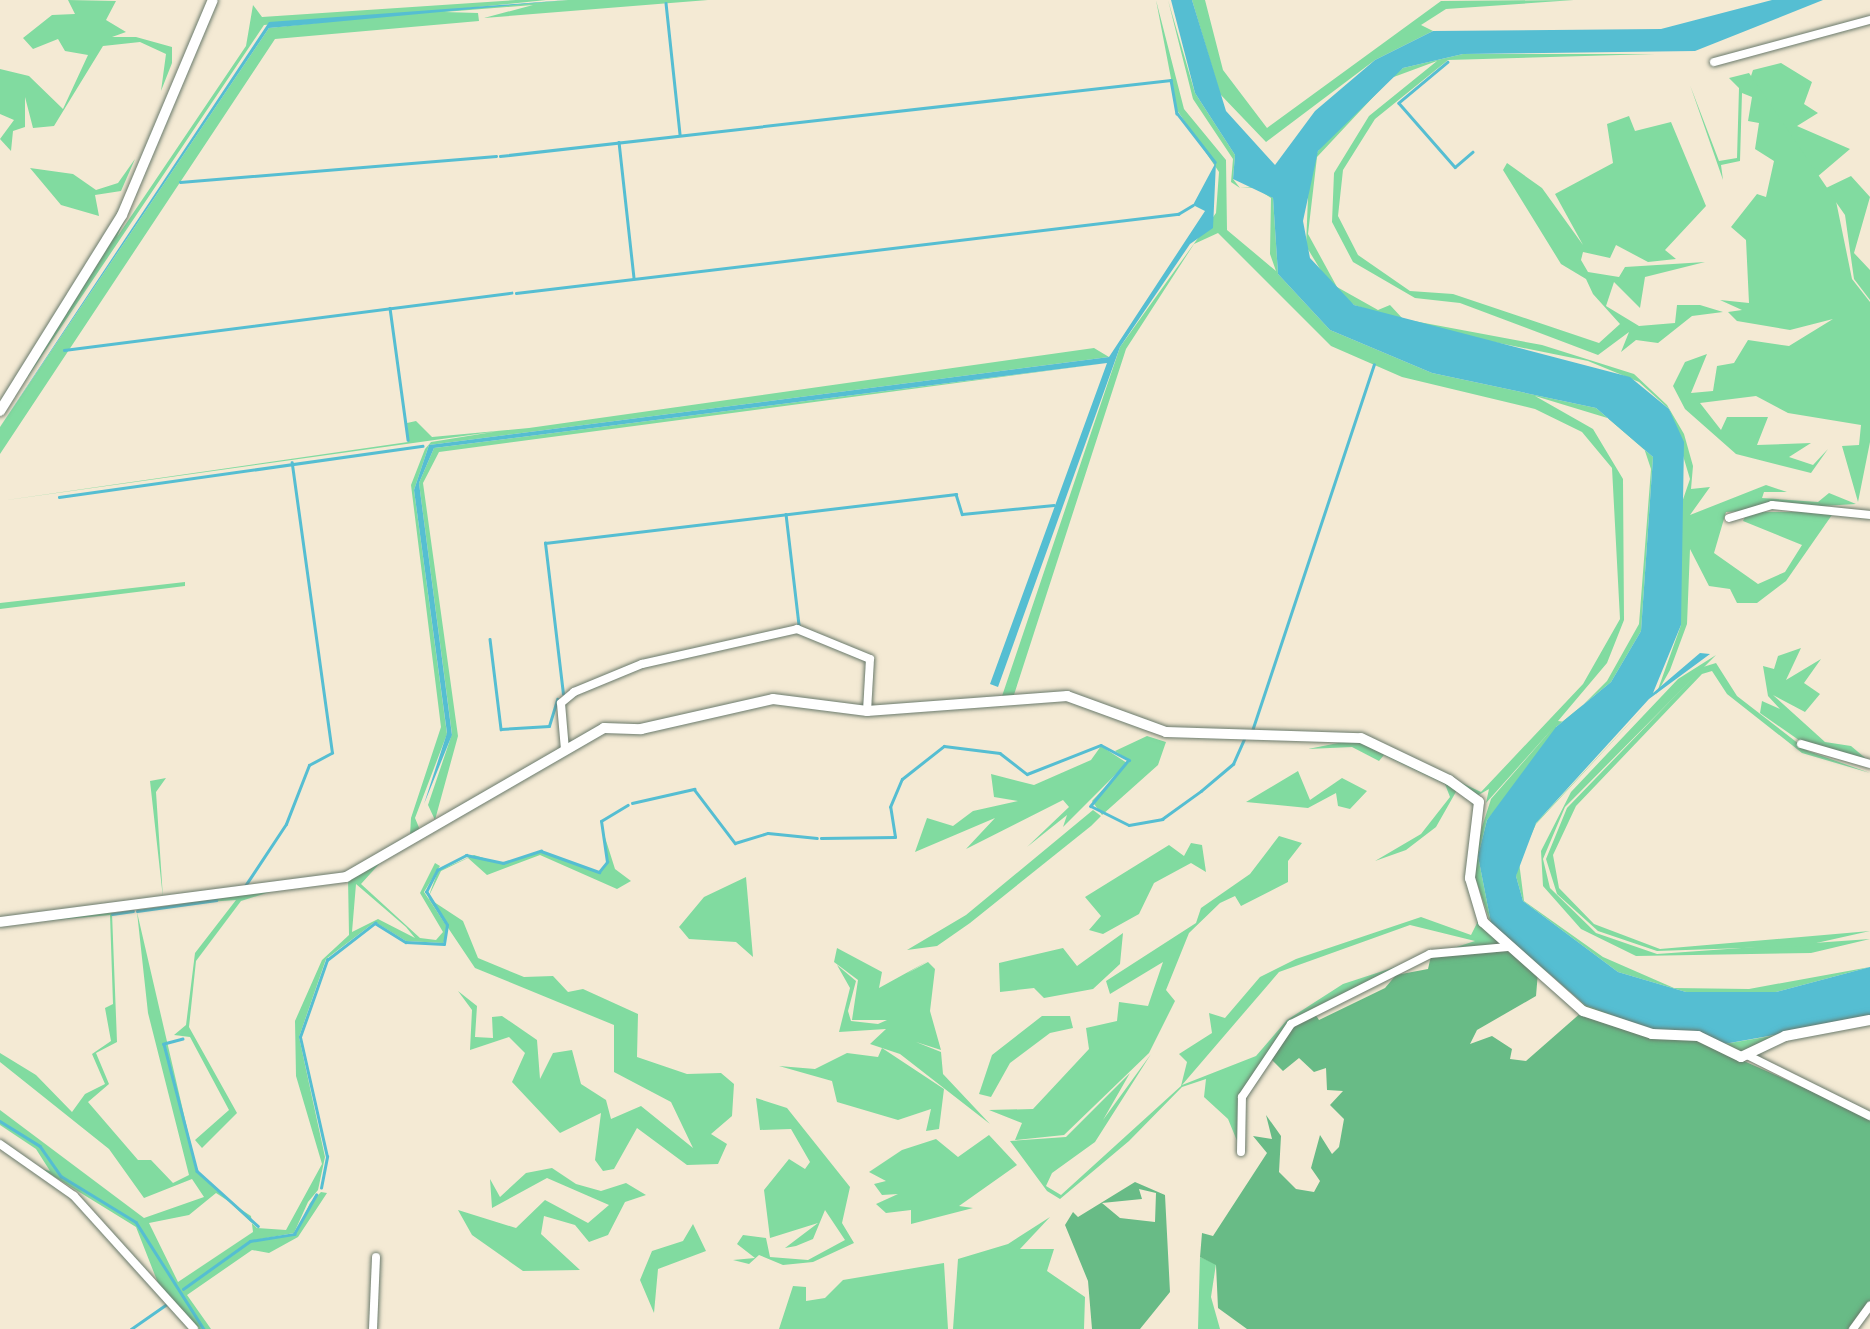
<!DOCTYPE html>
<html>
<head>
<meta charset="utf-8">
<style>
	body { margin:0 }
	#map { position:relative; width:1870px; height:1329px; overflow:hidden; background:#f4ead4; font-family:"IM FELL Great Primer",serif }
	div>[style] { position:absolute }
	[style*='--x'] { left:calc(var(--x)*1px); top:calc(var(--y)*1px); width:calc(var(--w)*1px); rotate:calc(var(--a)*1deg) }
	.green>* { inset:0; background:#81dba0 }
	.forest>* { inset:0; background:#68bb86 }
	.water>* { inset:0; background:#55bed2 }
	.stream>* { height:2.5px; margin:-1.25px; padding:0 1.25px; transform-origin:1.25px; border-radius:1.25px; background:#55bed2 }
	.roads { filter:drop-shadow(0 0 2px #6a7a6c) drop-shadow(0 0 2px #6a7a6c) }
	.street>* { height:8px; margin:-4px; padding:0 4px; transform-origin:4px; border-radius:4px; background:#fff }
	.secondary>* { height:10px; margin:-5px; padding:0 5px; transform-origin:5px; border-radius:5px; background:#fff }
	span { translate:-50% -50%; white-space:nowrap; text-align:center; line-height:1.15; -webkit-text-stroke:8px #fff; paint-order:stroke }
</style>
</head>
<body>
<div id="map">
	<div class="green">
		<div style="clip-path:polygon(68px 0,116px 1px,106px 20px,126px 32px,112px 37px,136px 37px,172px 47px,172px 63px,161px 91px,166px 54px,140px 42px,103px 46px,54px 126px,33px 128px,25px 97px,25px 127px,13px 131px,11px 151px,0 139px,14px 120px,0 114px,0 69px,29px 76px,63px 109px,88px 55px,65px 51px,58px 39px,33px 49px,23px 38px,52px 15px,75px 14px)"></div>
		<div style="clip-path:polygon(217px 0,117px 237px,246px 46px,253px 5px,262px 17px,516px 0,546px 0,458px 9px,568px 0,708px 0,484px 18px,533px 5px,444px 12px,478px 13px,479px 21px,275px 39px,0 454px,0 427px,269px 28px,419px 12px,264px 25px,0 418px,103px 255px)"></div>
		<div style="clip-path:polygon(evenodd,1156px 0,1184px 109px,1226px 160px,1227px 230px,1276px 271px,1270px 254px,1271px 198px,1256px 188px,1240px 188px,1231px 182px,1233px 159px,1193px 99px,1168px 0,1195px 93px,1235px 155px,1233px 179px,1240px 188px,1257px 187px,1273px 198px,1278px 274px,1330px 330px,1432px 373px,1596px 408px,1653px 457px,1641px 631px,1611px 682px,1556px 727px,1558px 736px,1487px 820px,1478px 856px,1491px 923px,1535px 958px,1558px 985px,1585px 1005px,1639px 1023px,1652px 1030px,1689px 1031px,1724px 1044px,1870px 1019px,1785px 1035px,1741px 1056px,1698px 1035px,1652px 1032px,1584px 1009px,1494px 933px,1475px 877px,1477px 851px,1482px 827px,1491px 799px,1553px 728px,1486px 803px,1489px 789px,1475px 797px,1379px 744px,1481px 792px,1583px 684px,1620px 619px,1612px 468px,1582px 432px,1535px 409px,1402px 377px,1331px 346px,1218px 233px,1194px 244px,1126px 349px,1011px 704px,999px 705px,1120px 347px,1216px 213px,1219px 172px,1177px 110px,1156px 0,1535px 396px,1614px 420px,1643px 445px,1651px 469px,1639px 624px,1607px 681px,1566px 722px,1558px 721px,1607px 663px,1624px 620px,1623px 479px,1593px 429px,1535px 396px)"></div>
		<div style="clip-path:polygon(1192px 0,1205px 0,1223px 70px,1267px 128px,1441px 1px,1574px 0,1446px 9px,1421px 25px,1433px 31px,1375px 60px,1266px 142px,1220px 94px)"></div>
		<div style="clip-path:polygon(1463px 54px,1655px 54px,1448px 60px,1375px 119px,1343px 170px,1338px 216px,1358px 255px,1410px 291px,1453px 294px,1599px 343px,1620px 324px,1593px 294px,1586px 279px,1561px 264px,1503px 170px,1507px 163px,1542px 188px,1583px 245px,1555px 194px,1613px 163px,1607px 124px,1629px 116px,1635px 131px,1671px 122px,1706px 206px,1665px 250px,1676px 259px,1648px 262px,1616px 245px,1610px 258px,1583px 252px,1581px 260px,1588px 272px,1619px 277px,1625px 267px,1705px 262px,1645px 277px,1640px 308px,1614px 282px,1606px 306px,1639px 326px,1675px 323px,1677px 305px,1700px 305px,1723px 312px,1692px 316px,1658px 343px,1636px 340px,1621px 352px,1629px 332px,1598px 355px,1460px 303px,1415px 298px,1353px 262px,1332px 222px,1334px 173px,1369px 116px,1437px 61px,1391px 78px,1317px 157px,1308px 234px,1337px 287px,1378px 310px,1390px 305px,1403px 319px,1542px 345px,1634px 374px,1667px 405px,1684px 434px,1693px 466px,1691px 489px,1710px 487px,1690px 515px,1766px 485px,1787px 492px,1764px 492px,1762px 498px,1818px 502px,1829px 493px,1856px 504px,1726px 512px,1714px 553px,1758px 584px,1785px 572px,1802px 545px,1743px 521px,1747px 512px,1834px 512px,1786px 581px,1757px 603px,1737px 603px,1730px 589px,1709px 586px,1690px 549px,1687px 624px,1670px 670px,1656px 695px,1681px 625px,1676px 520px,1690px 479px,1669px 409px,1639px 382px,1588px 361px,1424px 328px,1354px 305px,1331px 287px,1306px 246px,1309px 173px,1318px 151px,1342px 119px,1403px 68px)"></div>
		<div style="clip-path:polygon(1781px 63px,1812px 82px,1804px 104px,1818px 113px,1797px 126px,1850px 149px,1817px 177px,1749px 82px,1753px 70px)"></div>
		<div style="clip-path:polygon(1749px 73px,1836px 201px,1852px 279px,1870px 302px,1870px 442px,1858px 502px,1842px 446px,1859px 445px,1861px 425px,1788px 413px,1756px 396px,1700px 403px,1721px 430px,1727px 417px,1768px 417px,1757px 445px,1811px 443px,1789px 457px,1813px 465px,1828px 449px,1811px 473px,1736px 454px,1685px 409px,1673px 386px,1685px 362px,1707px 354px,1691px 393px,1713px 391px,1717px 366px,1734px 363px,1748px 340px,1789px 346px,1833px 319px,1790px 330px,1737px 321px,1728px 312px,1742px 310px,1720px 300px,1749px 303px,1746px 240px,1731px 227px,1757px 194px,1766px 197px,1774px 161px,1755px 149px,1759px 123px,1748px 121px,1752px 97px,1742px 93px,1740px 161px,1721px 165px,1723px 180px,1690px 85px,1719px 161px,1737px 158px,1739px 88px,1729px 78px)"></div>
		<div style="clip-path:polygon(135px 159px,121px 191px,95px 195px,99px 216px,61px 205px,30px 168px,73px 174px,96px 190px,118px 183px)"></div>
		<div style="clip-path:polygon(1851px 176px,1870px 197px,1854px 253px,1870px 270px,1870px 300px,1854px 279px,1845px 215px,1826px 188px)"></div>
		<div style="clip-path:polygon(1094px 348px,1109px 357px,429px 445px,414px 490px,447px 734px,415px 818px,420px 830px,410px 836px,411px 818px,441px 727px,411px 485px,425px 449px,431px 442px,499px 431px,0 501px,408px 442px,407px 423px,416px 421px,432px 437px,529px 428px)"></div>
		<div style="clip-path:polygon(1107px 363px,439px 452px,423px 483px,458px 736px,435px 820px,428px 805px,452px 734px,419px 483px,434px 448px)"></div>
		<div style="clip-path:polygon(185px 582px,185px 586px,0 609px,0 603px)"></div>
		<div style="clip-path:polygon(1801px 648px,1786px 680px,1821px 659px,1804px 683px,1820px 694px,1805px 712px,1773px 695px,1825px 742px,1851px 746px,1870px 762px,1816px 752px,1760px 713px,1762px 701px,1780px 709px,1768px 696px,1763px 666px,1774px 669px,1778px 656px)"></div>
		<div style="clip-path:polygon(1716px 655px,1565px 807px,1543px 859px,1550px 888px,1596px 933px,1657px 954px,1870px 939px,1811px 953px,1636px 956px,1581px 929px,1543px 886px,1541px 851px,1571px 792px,1678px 679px)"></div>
		<div style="clip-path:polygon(1716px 663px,1737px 696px,1808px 751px,1870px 773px,1802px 753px,1727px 694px,1712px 671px,1702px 674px,1576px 806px,1553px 855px,1559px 888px,1594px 924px,1660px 949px,1870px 931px,1803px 946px,1657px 951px,1598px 931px,1557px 894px,1546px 859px,1567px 808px,1703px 667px)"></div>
		<div style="clip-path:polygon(1653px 698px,1536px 824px,1519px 862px,1524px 901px,1603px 957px,1674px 988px,1749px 989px,1870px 967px,1776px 992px,1686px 992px,1618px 972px,1523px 901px,1516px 876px,1518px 861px,1523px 846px,1536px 823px)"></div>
		<div style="clip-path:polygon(1147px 736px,1166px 742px,1158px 765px,1102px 815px,1092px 801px,1130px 761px,1115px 751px)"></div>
		<div style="clip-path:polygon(1358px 739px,1448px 782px,1457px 790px,1436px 827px,1406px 850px,1375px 861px,1421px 834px,1450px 797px,1445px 784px,1384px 755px,1379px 761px,1352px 747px,1308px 749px)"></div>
		<div style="clip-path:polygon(1101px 746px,1127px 763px,1063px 827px,1067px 815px,1027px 847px,1069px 807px,1063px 800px,966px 849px,995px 818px,915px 852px,927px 818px,953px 826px,973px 811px,1018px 801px,994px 797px,991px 774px,1034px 785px,1091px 760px)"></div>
		<div style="clip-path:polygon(1298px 771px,1310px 800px,1342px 778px,1367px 791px,1350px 809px,1338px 806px,1336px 793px,1308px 808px,1246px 802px)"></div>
		<div style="clip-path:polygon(166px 778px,156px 792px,163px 898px,150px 781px)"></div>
		<div style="clip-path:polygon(1093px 810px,1101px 816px,1091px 826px,970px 923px,937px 946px,907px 950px,966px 915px)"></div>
		<div style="clip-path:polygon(603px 831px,615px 869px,631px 881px,617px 889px,540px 855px,487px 875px,468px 858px,441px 871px,428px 898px,463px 921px,478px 958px,524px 977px,553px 976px,568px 992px,583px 989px,638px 1014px,637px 1057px,687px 1074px,721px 1073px,734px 1084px,732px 1116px,711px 1134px,727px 1144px,718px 1164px,687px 1165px,637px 1128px,614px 1169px,603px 1171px,595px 1160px,601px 1113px,560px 1133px,512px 1082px,525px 1053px,509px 1037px,470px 1050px,472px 1010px,458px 991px,477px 1006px,475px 1037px,493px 1038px,492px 1017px,502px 1016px,537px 1040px,540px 1079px,553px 1053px,572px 1050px,581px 1084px,606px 1100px,611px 1119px,641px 1106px,693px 1148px,671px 1102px,614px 1072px,614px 1025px,475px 968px,428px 898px,438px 871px,474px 855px,503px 864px,541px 852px,600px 873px,608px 862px)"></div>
		<div style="clip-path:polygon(1279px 836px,1302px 843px,1288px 861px,1288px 882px,1241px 906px,1235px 896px,1220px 903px,1189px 933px,1166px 990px,1175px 1001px,1149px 1053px,1064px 1135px,1015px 1140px,1022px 1123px,989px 1110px,1033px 1109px,1089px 1049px,1086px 1028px,1117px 1021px,1119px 1002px,1148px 1006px,1163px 962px,1110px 994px,1106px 981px,1196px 923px,1201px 908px,1250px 874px)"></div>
		<div style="clip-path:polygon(1191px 843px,1202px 845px,1206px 872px,1191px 863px,1154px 883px,1139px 914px,1103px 934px,1089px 930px,1101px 916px,1085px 897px,1169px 845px,1184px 856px)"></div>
		<div style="clip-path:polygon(evenodd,380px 863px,361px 884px,420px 938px,436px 940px,443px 932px,420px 893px,435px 863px,440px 866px,424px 892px,446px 925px,446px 938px,443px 943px,406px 941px,375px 922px,326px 959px,299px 1037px,325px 1157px,318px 1190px,308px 1202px,294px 1233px,250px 1241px,183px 1289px,251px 1242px,295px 1235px,310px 1203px,321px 1192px,327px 1193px,298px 1237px,269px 1253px,252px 1250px,187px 1295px,211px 1329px,196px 1329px,158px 1283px,136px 1227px,42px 1169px,50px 1171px,36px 1149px,0 1125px,0 1110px,144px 1218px,204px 1197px,192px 1179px,144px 1198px,109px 1149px,0 1062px,0 1053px,36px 1075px,72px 1112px,85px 1094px,105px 1084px,92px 1054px,111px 1041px,105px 1008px,113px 1004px,110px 915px,0 925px,133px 907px,112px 913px,117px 1042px,96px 1053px,109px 1084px,88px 1102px,138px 1160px,151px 1160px,173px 1183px,189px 1175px,148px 1013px,137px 912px,197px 1171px,257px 1228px,286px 1230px,322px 1164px,296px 1076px,295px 1021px,322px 960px,349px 935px,348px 878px,380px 863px,356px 884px,406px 927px,415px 938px,378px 919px,352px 932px,356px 884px,380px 863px,216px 1193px,251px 1216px,253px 1232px,178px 1282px,149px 1223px,189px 1215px,216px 1193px)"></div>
		<div style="clip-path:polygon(746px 877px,753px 957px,736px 942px,689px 939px,679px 927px,704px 897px)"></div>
		<div style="clip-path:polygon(279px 889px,241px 901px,196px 961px,189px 1027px,237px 1113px,202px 1148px,195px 1140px,229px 1110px,190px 1037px,174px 1035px,186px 1025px,195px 953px,236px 900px,135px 907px)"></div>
		<div style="clip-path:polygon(evenodd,1421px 917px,1471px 935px,1478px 921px,1504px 946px,1430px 953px,1290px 1023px,1241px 1096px,1240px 1148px,1228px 1119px,1204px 1097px,1206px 1079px,1182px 1087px,1129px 1141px,1060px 1199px,1047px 1191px,1010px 1141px,1066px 1137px,1130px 1073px,1103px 1120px,1151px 1054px,1095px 1142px,1052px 1173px,1046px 1186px,1061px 1195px,1181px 1086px,1187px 1062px,1179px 1054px,1212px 1033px,1209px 1013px,1225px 1018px,1260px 977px,1296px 959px,1421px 917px,1410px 925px,1475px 941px,1343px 984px,1287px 1020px,1256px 1056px,1182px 1085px,1279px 972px,1410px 925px)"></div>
		<div style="clip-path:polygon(1123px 933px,1120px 964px,1093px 989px,1044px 998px,1034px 988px,1000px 992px,999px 963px,1063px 948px,1077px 966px)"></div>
		<div style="clip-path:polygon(837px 948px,882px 972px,879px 988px,928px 961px,906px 974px,928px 962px,935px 969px,930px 1011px,941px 1050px,916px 1042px,941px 1052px,943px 1074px,990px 1124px,900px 1054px,870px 1044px,886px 1029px,839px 1032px,850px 988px,837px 965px,856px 981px,848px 1011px,851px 1021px,878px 1024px,887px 1020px,852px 1020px,858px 980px,834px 962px)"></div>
		<div style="clip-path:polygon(1042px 1016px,1070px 1016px,1073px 1028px,1050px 1033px,1010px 1063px,991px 1097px,979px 1094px,992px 1055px)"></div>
		<div style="clip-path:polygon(882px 1048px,944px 1089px,939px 1129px,926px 1131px,931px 1109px,898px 1120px,837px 1102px,832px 1081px,779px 1066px,815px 1069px,847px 1053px,878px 1057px)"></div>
		<div style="clip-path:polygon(756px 1098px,787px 1108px,850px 1187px,842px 1223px,854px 1243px,813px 1262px,783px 1265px,759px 1255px,749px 1264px,733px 1260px,755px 1258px,737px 1244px,743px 1235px,766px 1238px,770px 1257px,808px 1260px,845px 1240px,825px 1210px,813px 1239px,796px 1246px,785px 1248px,818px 1223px,770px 1238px,764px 1190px,789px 1159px,805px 1169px,810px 1162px,791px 1129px,760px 1130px)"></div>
		<div style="clip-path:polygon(989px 1135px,1017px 1165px,959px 1206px,973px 1208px,911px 1224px,911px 1210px,886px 1213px,876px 1204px,898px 1194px,882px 1195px,874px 1184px,886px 1181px,869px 1172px,902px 1150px,936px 1139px,958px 1157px)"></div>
		<div style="clip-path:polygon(552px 1168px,576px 1184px,601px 1191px,626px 1183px,646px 1195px,625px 1202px,608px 1235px,589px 1242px,575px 1225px,544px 1216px,541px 1234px,580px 1270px,523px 1271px,472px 1235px,458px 1210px,516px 1228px,545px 1200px,588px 1223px,609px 1205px,547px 1178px,492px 1208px,490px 1179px,500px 1197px,526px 1173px)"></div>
		<div style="clip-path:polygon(1050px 1217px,1020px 1249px,1054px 1249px,1047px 1271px,1085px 1297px,1084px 1329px,953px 1329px,958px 1259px,1008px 1244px)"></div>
		<div style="clip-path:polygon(693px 1224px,706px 1251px,658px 1269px,654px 1313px,640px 1280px,652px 1251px,683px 1241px)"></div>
		<div style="clip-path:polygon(1200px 1257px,1216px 1264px,1211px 1297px,1220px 1329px,1198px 1329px)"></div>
		<div style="clip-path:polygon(944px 1263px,948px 1329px,779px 1329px,793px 1286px,806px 1287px,806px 1301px,825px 1298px,843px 1280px)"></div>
	</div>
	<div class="forest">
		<div style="clip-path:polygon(1508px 948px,1538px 972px,1536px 996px,1477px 1030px,1470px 1044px,1492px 1036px,1512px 1049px,1510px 1059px,1526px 1061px,1583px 1011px,1683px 1034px,1870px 1117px,1870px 1301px,1849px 1329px,1247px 1329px,1218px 1308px,1216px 1265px,1200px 1257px,1202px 1233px,1213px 1236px,1267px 1153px,1253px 1136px,1272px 1139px,1266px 1115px,1281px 1136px,1279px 1172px,1296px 1189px,1314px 1192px,1320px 1181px,1311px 1168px,1320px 1135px,1332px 1154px,1339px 1147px,1344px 1119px,1330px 1105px,1343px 1091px,1327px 1090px,1326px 1068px,1314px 1072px,1299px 1058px,1283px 1071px,1270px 1058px,1284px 1032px,1313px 1011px,1319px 1020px,1385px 988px,1396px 975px,1428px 969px,1431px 956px)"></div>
		<div style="clip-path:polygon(evenodd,1135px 1182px,1165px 1195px,1170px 1292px,1140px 1329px,1092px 1329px,1088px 1281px,1065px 1225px,1073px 1212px,1078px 1217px,1135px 1182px,1139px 1189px,1156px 1193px,1155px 1222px,1120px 1218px,1102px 1203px,1142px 1199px,1139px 1189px)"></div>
	</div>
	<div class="water">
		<div style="clip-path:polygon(568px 0,269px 28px,0 427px,269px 22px)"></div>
		<div style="clip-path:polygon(1171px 0,1192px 0,1226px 111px,1275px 165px,1315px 111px,1375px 60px,1433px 31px,1661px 29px,1772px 0,1823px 0,1695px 51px,1463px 54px,1403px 68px,1318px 151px,1303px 221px,1310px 258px,1354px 305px,1630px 377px,1669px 409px,1684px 442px,1681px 625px,1653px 693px,1700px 653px,1710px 654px,1649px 699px,1536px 823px,1516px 876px,1523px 901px,1618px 972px,1686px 992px,1776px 992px,1870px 967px,1870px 1018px,1724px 1044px,1652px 1030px,1585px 1005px,1491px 923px,1478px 856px,1487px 820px,1556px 727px,1611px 682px,1641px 631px,1653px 457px,1596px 408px,1432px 373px,1330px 330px,1278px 274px,1273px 198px,1233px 179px,1235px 155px,1195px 93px)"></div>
		<div style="clip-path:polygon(1216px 162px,1213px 228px,1190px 244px,1120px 347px,998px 687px,990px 684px,1107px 363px,434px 448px,419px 483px,452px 735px,424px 804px,447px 733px,414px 490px,429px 445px,1109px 357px,1205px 211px,1193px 205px)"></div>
	</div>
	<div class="stream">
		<div style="--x:666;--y:3;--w:132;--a:83.9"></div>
		<div style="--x:1448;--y:62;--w:64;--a:140.1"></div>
		<div style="--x:1399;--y:103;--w:85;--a:48.8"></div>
		<div style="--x:1455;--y:167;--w:23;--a:-41"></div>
		<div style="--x:619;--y:142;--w:137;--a:83.7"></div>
		<div style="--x:500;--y:156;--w:675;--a:-6.46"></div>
		<div style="--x:1171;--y:80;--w:34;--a:80"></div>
		<div style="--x:1177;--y:113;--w:62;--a:52.2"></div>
		<div style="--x:180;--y:182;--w:317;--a:-4.7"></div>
		<div style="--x:516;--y:293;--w:667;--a:-6.81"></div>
		<div style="--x:1178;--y:214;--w:17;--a:-31"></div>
		<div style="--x:390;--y:308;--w:133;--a:82.2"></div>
		<div style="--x:64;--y:350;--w:451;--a:-7.3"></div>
		<div style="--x:59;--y:497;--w:367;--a:-8"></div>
		<div style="--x:786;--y:514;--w:111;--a:83.3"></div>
		<div style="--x:490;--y:639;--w:91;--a:83"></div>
		<div style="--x:501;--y:729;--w:48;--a:-3.6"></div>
		<div style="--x:549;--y:726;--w:28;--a:-73"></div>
		<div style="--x:563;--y:694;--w:152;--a:-96.8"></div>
		<div style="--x:545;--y:543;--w:414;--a:-6.8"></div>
		<div style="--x:956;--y:494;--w:21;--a:73"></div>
		<div style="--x:962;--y:514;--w:92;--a:-5.6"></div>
		<div style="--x:1252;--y:731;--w:386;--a:-71.6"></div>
		<div style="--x:632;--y:803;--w:64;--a:-12.7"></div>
		<div style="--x:694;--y:789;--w:68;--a:52.8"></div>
		<div style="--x:735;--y:843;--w:34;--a:-17"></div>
		<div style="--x:768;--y:833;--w:49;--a:5.8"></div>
		<div style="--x:821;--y:838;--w:74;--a:-0.8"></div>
		<div style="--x:895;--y:837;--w:30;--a:-99"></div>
		<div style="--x:890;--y:807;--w:30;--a:-67"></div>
		<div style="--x:902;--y:779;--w:53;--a:-38.2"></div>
		<div style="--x:944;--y:746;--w:56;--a:7.1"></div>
		<div style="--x:1000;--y:753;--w:34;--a:38"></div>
		<div style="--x:1027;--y:774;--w:79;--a:-21.4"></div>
		<div style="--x:1101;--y:745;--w:32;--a:28"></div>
		<div style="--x:1129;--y:760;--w:60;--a:129.6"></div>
		<div style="--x:1091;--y:806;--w:42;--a:26.6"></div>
		<div style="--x:1129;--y:825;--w:34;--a:-10"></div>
		<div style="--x:1162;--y:819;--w:48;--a:-35.7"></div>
		<div style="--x:1201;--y:791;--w:42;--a:-40.2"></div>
		<div style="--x:1233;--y:764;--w:27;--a:-66"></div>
		<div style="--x:245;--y:886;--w:74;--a:-56.5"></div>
		<div style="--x:286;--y:824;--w:63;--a:-68.7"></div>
		<div style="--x:309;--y:765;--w:26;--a:-28"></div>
		<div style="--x:332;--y:753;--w:293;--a:-97.9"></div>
		<div style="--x:137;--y:911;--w:80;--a:-7.9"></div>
		<div style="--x:112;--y:914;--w:21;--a:-8"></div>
		<div style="--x:183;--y:1039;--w:20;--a:165"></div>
		<div style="--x:164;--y:1044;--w:131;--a:75.4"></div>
		<div style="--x:197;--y:1171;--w:82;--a:42"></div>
		<div style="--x:0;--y:1121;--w:47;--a:32"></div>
		<div style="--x:40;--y:1146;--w:37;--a:55"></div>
		<div style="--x:61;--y:1176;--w:88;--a:31.5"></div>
		<div style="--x:136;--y:1222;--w:127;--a:57.6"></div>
		<div style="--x:321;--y:1188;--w:32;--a:-79"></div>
		<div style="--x:327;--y:1157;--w:123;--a:-102.7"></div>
		<div style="--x:300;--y:1037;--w:82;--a:-70.7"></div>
		<div style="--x:327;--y:960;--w:61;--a:-37.6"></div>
		<div style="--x:375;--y:923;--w:36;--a:32"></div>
		<div style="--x:406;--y:942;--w:38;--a:3"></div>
		<div style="--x:444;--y:944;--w:19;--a:-81"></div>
		<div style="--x:447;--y:925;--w:39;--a:-122"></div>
		<div style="--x:426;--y:892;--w:25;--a:-63"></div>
		<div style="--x:437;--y:870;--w:33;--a:-27"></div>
		<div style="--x:466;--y:855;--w:38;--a:12"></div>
		<div style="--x:503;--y:863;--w:40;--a:-18"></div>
		<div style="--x:541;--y:851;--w:62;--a:19.9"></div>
		<div style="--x:599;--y:872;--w:13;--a:-51"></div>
		<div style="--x:607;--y:862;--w:41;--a:-98.3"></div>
		<div style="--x:601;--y:821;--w:31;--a:-31"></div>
		<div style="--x:183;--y:1289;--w:82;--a:-35.6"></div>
		<div style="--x:250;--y:1241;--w:45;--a:-9"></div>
		<div style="--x:294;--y:1234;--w:45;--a:-60.6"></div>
		<div style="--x:131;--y:1329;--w:44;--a:-34.8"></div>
	</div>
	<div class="roads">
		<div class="street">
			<div style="--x:1714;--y:62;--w:162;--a:-15.1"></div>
			<div style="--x:1729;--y:518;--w:45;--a:-16.8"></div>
			<div style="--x:1772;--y:505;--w:99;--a:5.8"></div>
			<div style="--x:1801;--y:744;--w:72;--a:16.2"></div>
			<div style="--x:565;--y:750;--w:47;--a:-94.9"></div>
			<div style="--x:561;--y:703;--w:17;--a:-40"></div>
			<div style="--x:574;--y:692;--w:74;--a:-22.4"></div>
			<div style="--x:642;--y:664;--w:159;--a:-12.7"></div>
			<div style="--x:797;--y:629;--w:79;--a:22.3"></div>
			<div style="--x:870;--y:659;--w:52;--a:93.3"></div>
			<div style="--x:1749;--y:1056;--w:135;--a:26.4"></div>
			<div style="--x:0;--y:1144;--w:90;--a:35.1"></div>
			<div style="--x:74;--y:1196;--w:179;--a:47.9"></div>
			<div style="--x:1241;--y:1152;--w:55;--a:-89"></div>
			<div style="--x:1242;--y:1097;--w:88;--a:-56.1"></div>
			<div style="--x:1291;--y:1024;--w:156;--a:-26.7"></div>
			<div style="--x:1430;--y:954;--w:78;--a:-5.1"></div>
			<div style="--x:373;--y:1329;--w:72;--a:-87.6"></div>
			<div style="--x:1853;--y:1329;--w:29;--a:-54"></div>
		</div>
		<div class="secondary">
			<div style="--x:0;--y:411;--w:231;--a:-58.1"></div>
			<div style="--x:122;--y:215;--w:233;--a:-67.1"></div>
			<div style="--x:0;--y:922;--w:349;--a:-7.4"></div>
			<div style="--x:346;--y:877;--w:298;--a:-30"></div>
			<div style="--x:604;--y:728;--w:37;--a:2"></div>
			<div style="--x:641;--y:729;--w:135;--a:-12.8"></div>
			<div style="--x:773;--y:699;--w:95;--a:7.3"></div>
			<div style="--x:867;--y:711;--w:201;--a:-4.3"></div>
			<div style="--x:1067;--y:696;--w:105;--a:20"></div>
			<div style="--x:1166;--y:732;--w:195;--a:1.8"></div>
			<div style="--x:1361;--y:738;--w:98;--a:25.5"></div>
			<div style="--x:1449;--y:780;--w:37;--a:36"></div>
			<div style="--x:1479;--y:802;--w:77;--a:96.8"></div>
			<div style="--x:1470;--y:878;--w:46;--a:73.5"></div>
			<div style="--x:1483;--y:922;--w:134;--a:41.7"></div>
			<div style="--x:1583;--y:1011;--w:73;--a:18.4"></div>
			<div style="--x:1652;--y:1034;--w:46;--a:2.5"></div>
			<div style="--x:1698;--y:1036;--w:48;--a:26"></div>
			<div style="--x:1741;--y:1057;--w:49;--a:-25.5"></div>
			<div style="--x:1785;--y:1036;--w:86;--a:-10.7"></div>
		</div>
	</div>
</div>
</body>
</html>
